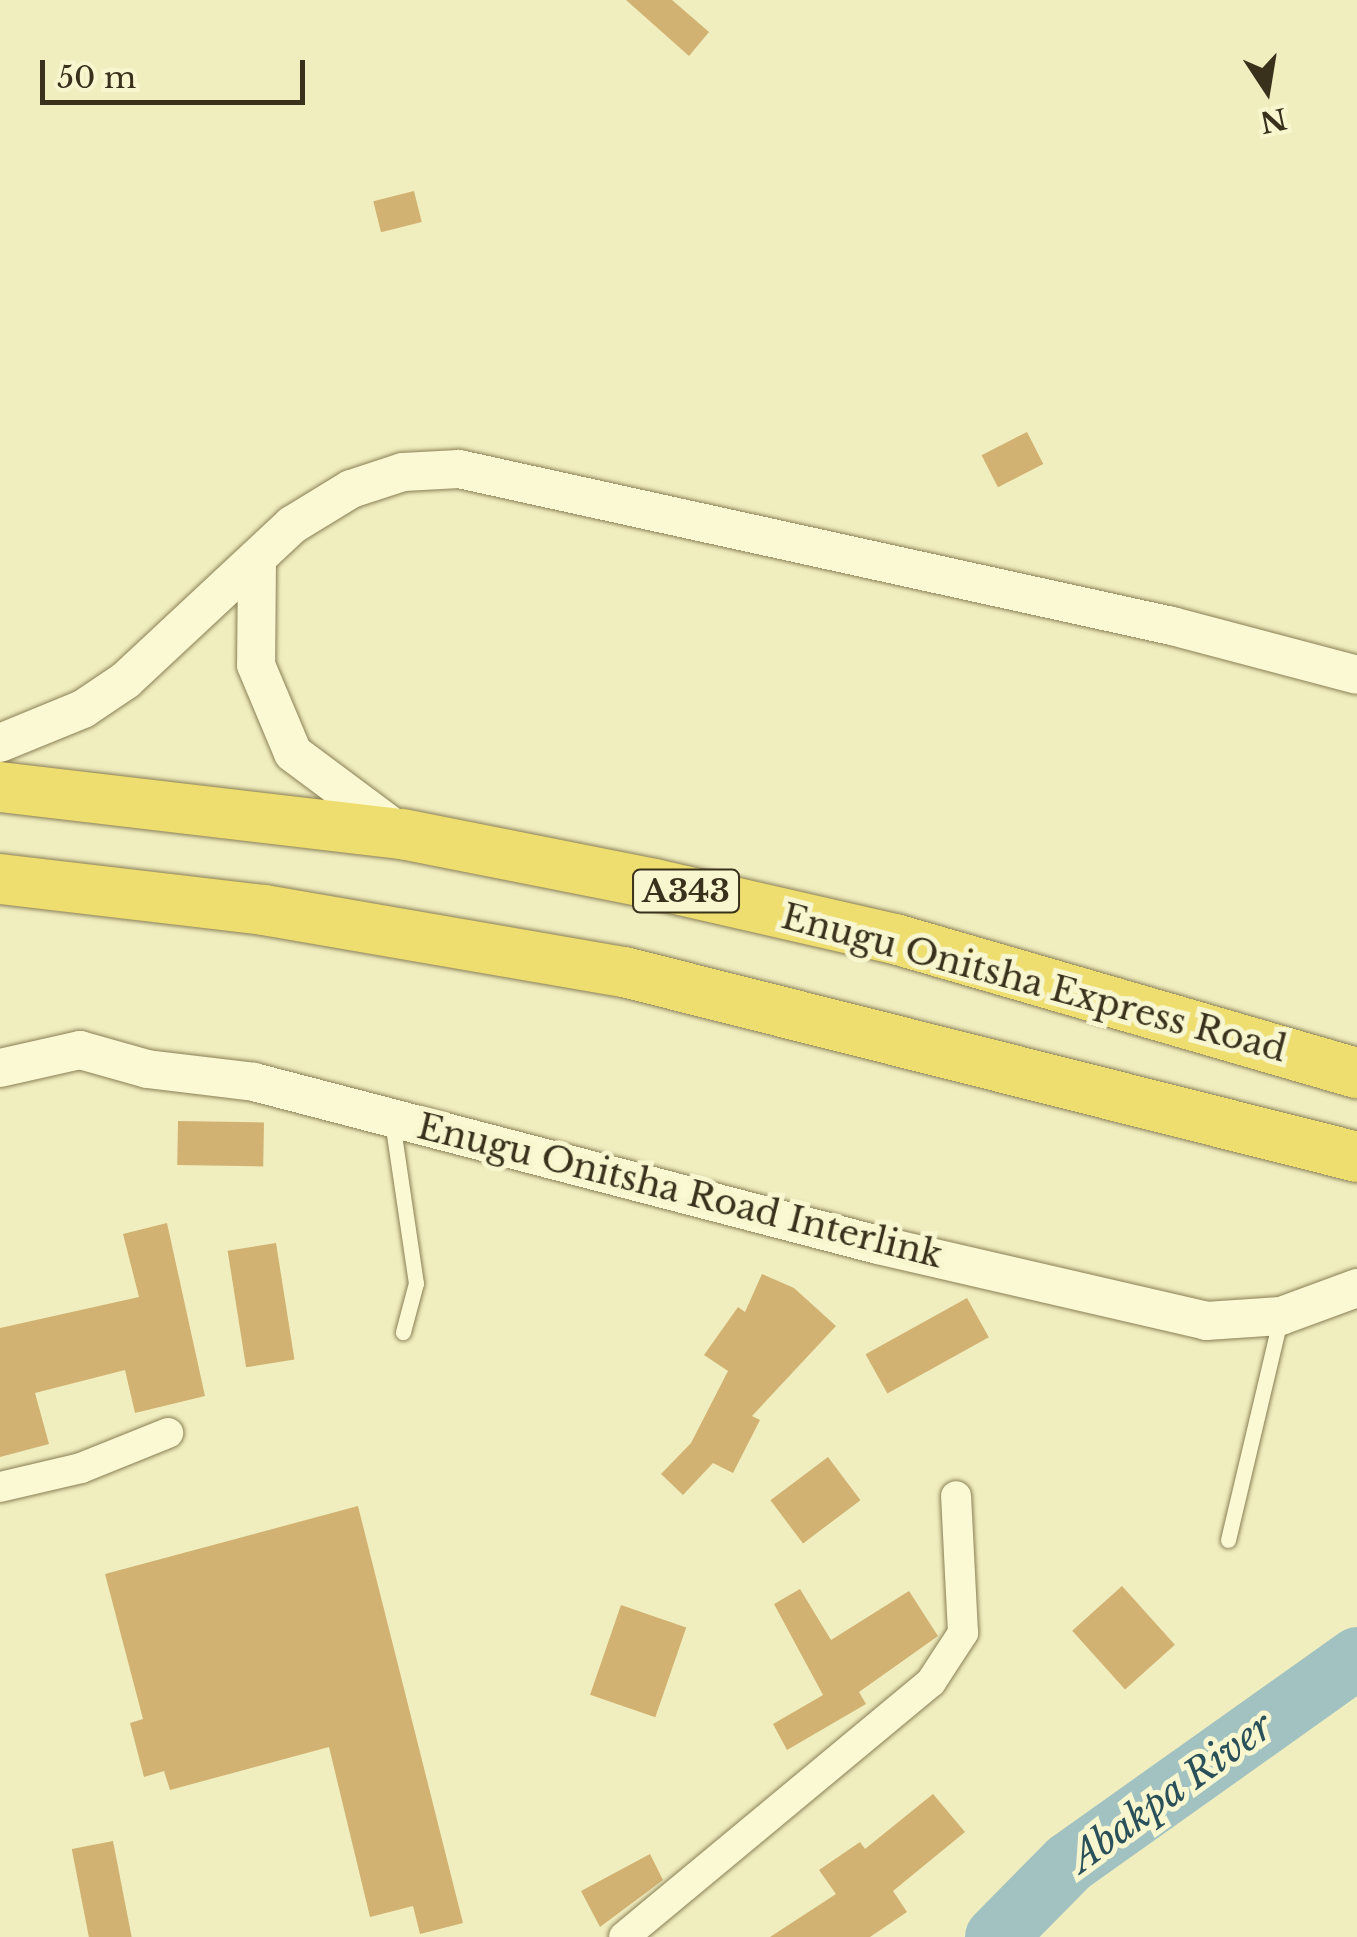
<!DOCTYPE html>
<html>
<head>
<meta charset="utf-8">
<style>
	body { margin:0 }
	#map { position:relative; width:1357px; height:1937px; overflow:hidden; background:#f0eebf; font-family:"Libre Baskerville",serif }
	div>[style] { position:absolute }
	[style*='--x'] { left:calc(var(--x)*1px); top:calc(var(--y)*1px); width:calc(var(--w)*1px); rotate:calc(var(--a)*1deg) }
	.river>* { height:62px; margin:-31px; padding:0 31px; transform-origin:31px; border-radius:31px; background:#a2c2c1 }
	.building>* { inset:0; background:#d1b272; transform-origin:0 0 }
	.roads { filter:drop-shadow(0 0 2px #8a7f56) drop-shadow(0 0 2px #8a7f56) }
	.service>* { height:15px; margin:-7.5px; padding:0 7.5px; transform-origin:7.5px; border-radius:7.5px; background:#fbf9d3 }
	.minor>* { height:30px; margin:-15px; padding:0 15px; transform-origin:15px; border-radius:15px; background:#fbf9d3 }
	.tertiary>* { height:38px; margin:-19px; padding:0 19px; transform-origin:19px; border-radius:19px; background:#fbf9d3 }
	.trunk>* { height:50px; margin:-25px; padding:0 25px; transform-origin:25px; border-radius:25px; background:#eedd6f }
	span { translate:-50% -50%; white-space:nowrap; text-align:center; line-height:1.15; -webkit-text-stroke:10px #f7f6cf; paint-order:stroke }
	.shield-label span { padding:2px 8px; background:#f7f6cf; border:2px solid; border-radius:8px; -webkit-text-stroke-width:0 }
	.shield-label { font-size:32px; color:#39311c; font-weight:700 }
	.street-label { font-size:35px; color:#39311c }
	.water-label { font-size:38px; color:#2a505a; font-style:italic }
	.north { position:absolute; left:1217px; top:40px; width:100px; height:100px; -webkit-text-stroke:8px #f7f6cf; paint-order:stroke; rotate:168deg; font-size:28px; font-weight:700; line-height:40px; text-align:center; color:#39311c }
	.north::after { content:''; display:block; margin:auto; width:35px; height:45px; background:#39311c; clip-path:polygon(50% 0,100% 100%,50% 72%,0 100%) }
	.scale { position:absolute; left:40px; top:60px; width:265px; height:45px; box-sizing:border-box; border:5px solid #39311c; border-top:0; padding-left:12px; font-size:30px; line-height:35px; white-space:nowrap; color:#39311c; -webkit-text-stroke:8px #f7f6cf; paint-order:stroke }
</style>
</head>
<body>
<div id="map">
	<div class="river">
		<div style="--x:996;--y:1937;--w:104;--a:-45.4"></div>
		<div style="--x:1069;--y:1863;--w:354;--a:-35.4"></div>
	</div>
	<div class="building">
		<div style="clip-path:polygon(626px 0,672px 0,709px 32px,689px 56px)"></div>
		<div style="left:414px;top:191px;width:32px;height:42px;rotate:76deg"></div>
		<div style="left:1027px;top:432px;width:36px;height:51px;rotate:63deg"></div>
		<div style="left:178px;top:1121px;width:86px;height:44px;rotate:1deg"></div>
		<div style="clip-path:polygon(167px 1223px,205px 1396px,135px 1413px,125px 1370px,35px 1393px,49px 1444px,0 1457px,0 1328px,139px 1297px,123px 1234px)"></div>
		<div style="left:276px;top:1243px;width:118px;height:49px;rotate:81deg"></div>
		<div style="clip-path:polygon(762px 1274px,794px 1288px,836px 1326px,752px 1416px,760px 1420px,733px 1473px,713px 1463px,683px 1495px,661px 1474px,691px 1443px,728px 1371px,704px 1355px,738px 1307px,745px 1312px)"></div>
		<div style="left:967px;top:1298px;width:45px;height:116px;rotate:61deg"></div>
		<div style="left:828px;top:1457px;width:54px;height:72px;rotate:53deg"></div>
		<div style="clip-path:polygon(358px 1506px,463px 1923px,420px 1934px,413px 1906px,370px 1917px,329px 1747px,170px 1790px,164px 1771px,144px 1777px,130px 1723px,143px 1719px,105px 1574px)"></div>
		<div style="left:1122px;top:1586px;width:79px;height:67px;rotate:48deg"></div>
		<div style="clip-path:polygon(800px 1589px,831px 1640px,909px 1591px,938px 1636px,859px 1692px,866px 1704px,787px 1750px,773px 1724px,823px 1695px,774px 1604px)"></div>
		<div style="left:621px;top:1605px;width:69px;height:95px;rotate:19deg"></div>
		<div style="clip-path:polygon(933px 1794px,965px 1832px,893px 1891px,907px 1912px,870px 1937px,770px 1937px,836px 1894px,819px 1870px,860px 1842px,865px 1849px)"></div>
		<div style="left:113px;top:1841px;width:98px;height:42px;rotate:79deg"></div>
		<div style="clip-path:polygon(650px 1854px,663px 1880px,600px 1927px,581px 1891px)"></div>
	</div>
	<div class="roads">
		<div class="service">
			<div style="--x:392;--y:1121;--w:164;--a:81.6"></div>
			<div style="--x:416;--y:1283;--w:51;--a:104.9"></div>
			<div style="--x:1228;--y:1540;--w:230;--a:-76.7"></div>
		</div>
		<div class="minor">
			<div style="--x:0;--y:1487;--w:83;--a:-13.2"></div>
			<div style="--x:81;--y:1468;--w:94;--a:-21.9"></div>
			<div style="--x:624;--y:1937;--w:399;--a:-39.7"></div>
			<div style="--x:931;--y:1682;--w:59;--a:-56.9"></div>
			<div style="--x:963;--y:1633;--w:137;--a:-92.9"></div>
		</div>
		<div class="tertiary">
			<div style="--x:257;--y:560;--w:105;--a:90.5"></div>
			<div style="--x:256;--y:665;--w:95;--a:67.2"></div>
			<div style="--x:293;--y:753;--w:132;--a:36.7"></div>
			<div style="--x:0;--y:743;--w:90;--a:-22.3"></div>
			<div style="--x:83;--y:709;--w:52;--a:-34"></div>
			<div style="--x:126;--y:680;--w:227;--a:-43"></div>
			<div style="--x:292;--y:525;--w:69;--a:-31.4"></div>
			<div style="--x:351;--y:489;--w:55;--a:-18.1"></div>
			<div style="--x:403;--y:472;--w:56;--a:-3.1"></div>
			<div style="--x:459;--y:469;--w:730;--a:12.42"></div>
			<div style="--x:1172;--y:626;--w:191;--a:14.8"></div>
			<div style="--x:0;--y:1068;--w:82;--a:-12.7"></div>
			<div style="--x:80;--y:1050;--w:70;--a:15.8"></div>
			<div style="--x:147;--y:1069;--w:108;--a:6.9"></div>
			<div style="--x:254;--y:1082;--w:645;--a:14.64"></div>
			<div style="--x:878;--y:1245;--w:337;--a:13"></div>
			<div style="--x:1206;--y:1321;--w:75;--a:-3.8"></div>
			<div style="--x:1281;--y:1316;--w:81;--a:-20.2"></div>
		</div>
		<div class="trunk">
			<div style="--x:0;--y:787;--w:405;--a:6.7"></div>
			<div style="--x:402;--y:834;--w:257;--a:11.2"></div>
			<div style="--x:654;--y:884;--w:247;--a:12.9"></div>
			<div style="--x:895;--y:939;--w:481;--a:16.2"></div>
			<div style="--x:0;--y:879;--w:266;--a:6.7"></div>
			<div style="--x:264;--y:910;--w:365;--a:9.8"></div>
			<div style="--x:624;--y:972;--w:756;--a:14.16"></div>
		</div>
	</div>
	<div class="shield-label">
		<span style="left:686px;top:891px">A343</span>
	</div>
	<div class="street-label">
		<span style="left:1034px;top:983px;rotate:15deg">Enugu Onitsha Express Road</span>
		<span style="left:680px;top:1191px;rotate:14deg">Enugu Onitsha Road Interlink</span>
	</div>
	<div class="water-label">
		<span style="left:1171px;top:1792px;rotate:-36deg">Abakpa River</span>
	</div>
	<div class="north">N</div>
	<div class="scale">50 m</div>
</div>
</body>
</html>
